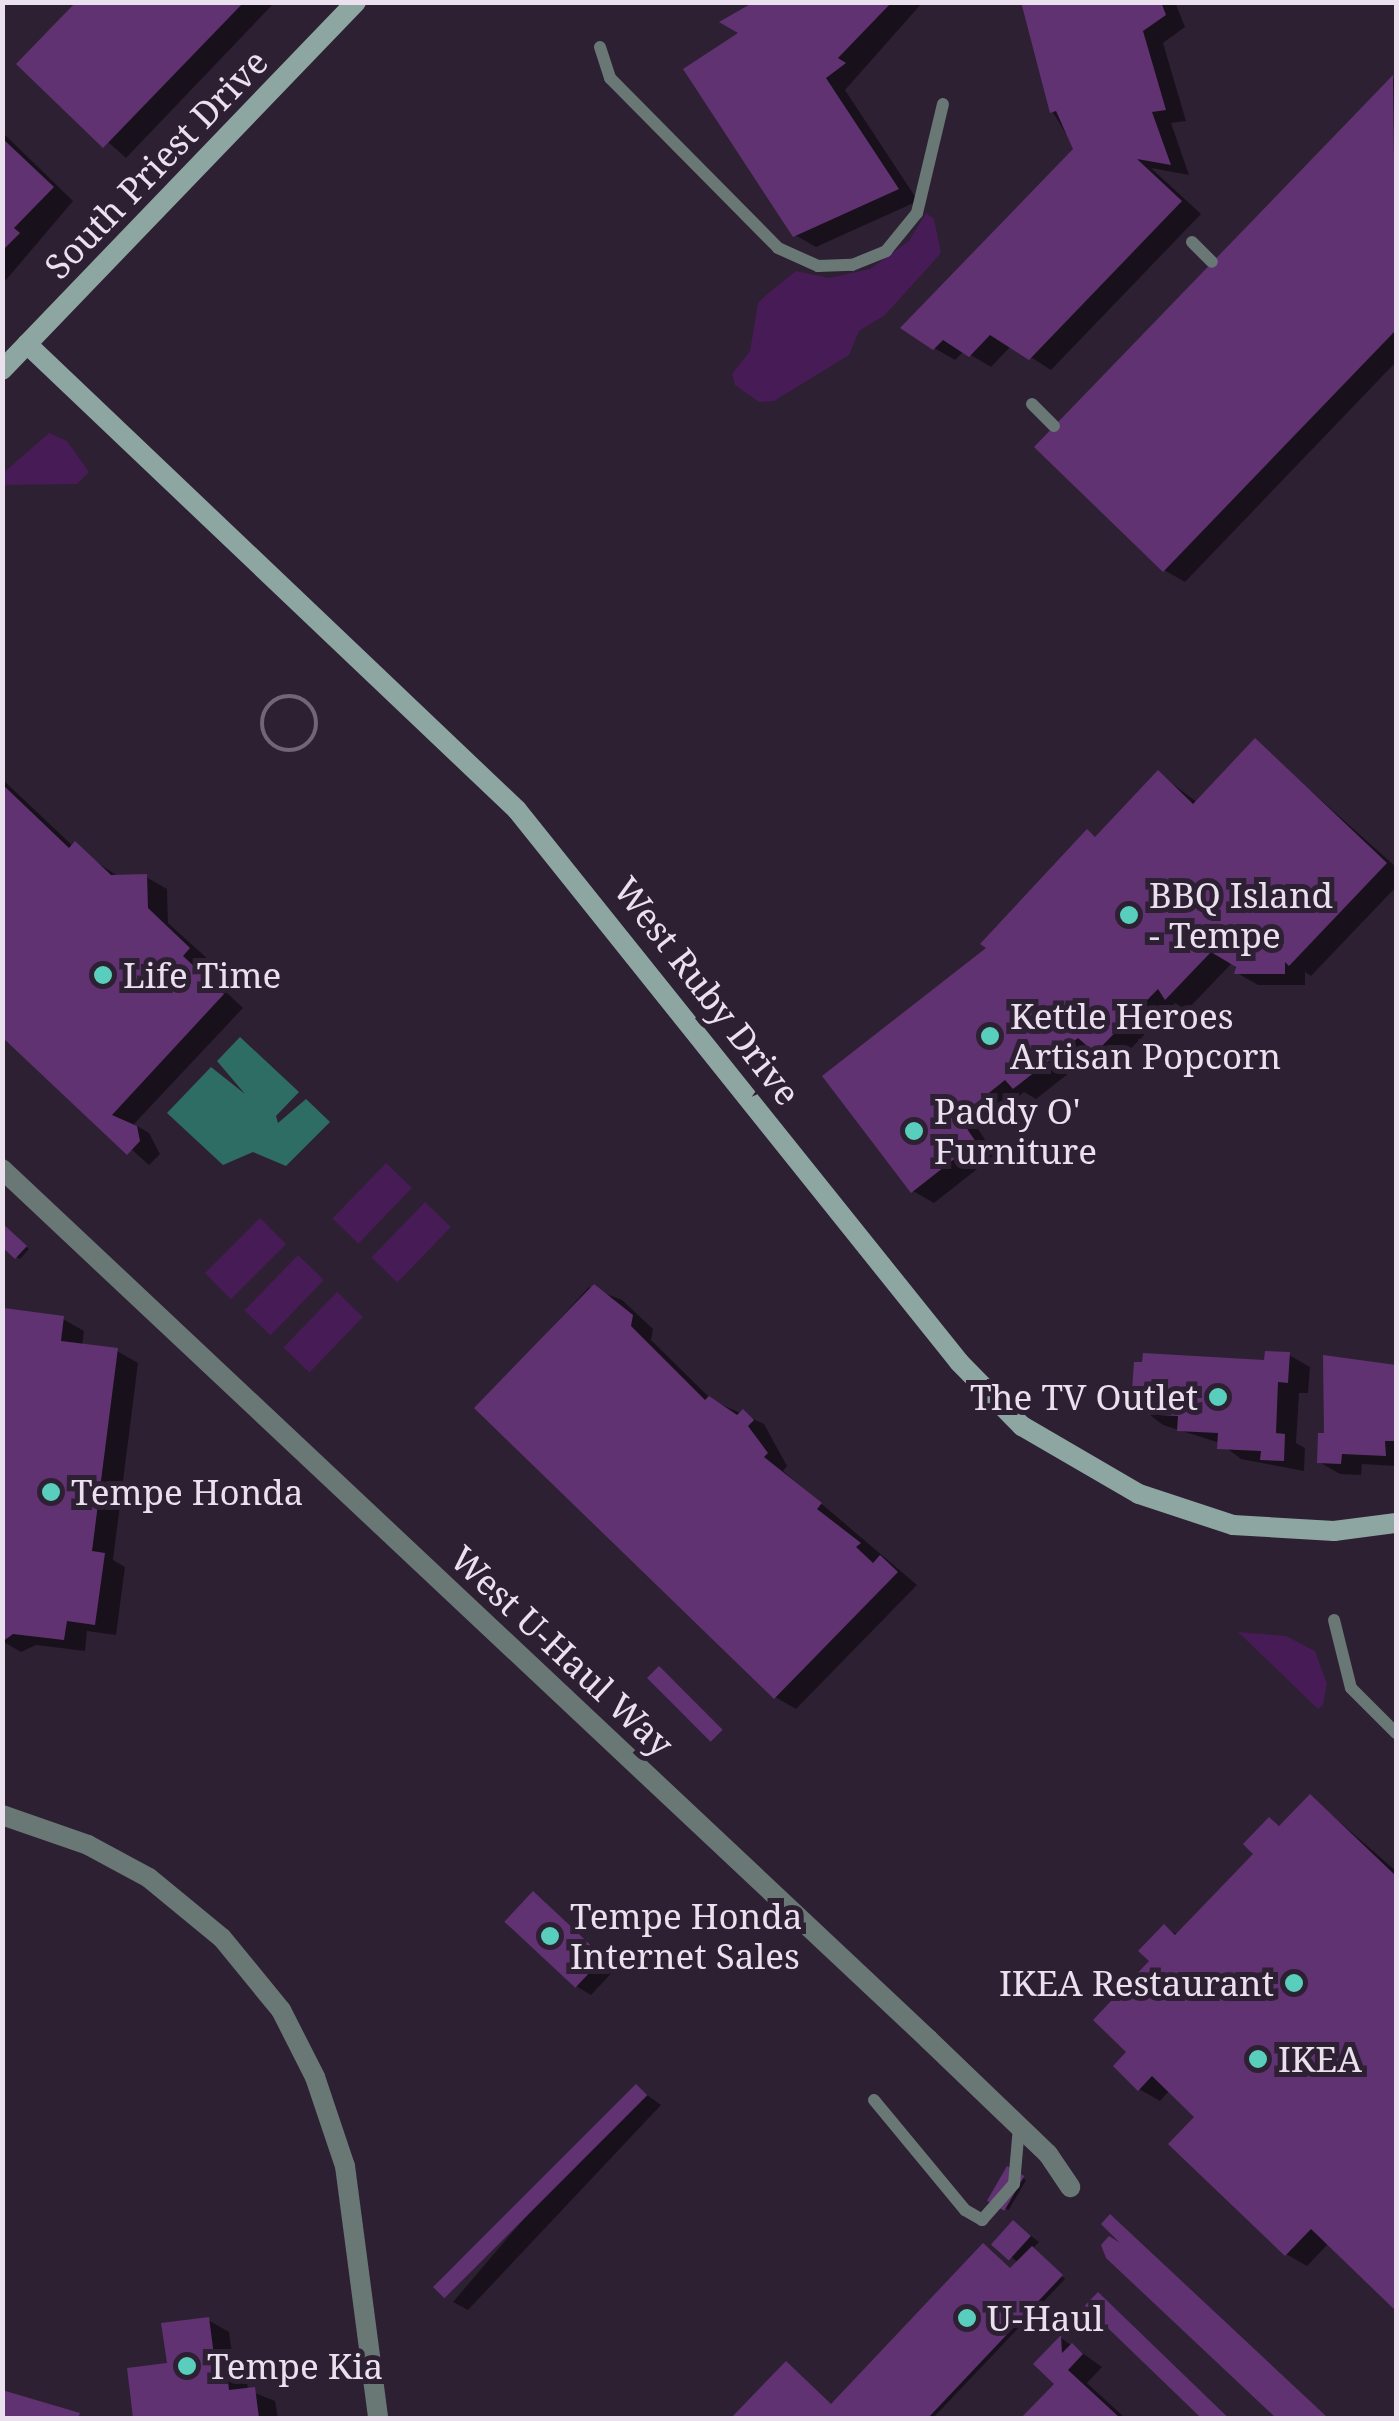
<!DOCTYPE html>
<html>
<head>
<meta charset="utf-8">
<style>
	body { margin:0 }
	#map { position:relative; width:1399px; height:2421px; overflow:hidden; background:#2e2033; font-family:"Noto Serif",serif }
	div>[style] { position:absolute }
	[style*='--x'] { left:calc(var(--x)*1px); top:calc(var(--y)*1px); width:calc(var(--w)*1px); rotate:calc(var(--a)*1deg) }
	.green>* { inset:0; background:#471b55; transform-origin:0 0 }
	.water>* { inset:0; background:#2d6d63 }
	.shadow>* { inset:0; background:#0007; transform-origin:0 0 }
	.building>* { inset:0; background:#613271; transform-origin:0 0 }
	.path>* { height:4px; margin-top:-2px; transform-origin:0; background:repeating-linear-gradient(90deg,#726576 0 10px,transparent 0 15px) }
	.path>.ring { margin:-2px; padding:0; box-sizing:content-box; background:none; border:4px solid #726576; border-radius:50% }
	.lane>* { height:12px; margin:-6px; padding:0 6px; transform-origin:6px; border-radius:6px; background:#697875 }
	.street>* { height:20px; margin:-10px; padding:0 10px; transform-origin:10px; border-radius:10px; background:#697875 }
	.secondary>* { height:20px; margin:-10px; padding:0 10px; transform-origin:10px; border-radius:10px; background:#8ea6a2 }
	.dots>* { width:28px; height:28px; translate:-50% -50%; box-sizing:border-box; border:5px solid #2e2033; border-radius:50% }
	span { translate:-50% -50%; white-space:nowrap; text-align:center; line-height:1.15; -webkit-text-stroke:10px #2e2033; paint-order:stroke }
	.street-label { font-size:35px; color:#ebe1ee }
	.poi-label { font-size:35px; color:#ebe1ee }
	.left { translate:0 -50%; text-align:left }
	.right { translate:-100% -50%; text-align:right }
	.frame { position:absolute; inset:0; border:5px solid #ebe1ee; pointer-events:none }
</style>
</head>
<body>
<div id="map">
	<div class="green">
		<div style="clip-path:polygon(926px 213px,934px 219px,941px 253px,885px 315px,859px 331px,849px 355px,774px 401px,759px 402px,735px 385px,732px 374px,750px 351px,758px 303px,766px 295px,796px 271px,829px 278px,870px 269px,909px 241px)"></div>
		<div style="clip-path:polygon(49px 433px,67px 441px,89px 472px,77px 484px,3px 485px,3px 473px)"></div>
		<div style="left:386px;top:1163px;width:36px;height:77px;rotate:44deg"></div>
		<div style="left:425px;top:1202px;width:36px;height:77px;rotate:44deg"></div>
		<div style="left:260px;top:1218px;width:37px;height:78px;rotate:45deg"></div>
		<div style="left:298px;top:1255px;width:36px;height:77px;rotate:44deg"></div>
		<div style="left:337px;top:1292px;width:36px;height:77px;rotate:44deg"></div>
		<div style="clip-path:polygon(1238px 1632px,1286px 1636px,1315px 1651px,1327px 1684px,1323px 1704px,1318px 1709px)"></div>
	</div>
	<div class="water">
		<div style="clip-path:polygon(240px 1037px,299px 1092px,276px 1116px,278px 1123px,306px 1099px,330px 1122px,286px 1166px,253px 1152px,223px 1165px,167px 1113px,211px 1067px,245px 1094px,217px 1061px)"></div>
	</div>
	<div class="shadow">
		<div style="clip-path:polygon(79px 2px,275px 2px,126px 158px,20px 64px)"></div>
		<div style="clip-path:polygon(757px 2px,923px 2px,845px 90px,918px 201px,816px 247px,795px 235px,742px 33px)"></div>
		<div style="clip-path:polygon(1026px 2px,1175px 2px,1185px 27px,1163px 43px,1186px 121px,1171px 123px,1189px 175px,1151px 168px,1201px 214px,1051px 370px,1012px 345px,991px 367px,964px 351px,955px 360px,934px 348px,1076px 150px,1052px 111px)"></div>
		<div style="clip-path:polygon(1394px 78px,1396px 362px,1185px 582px,1164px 570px,1037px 447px)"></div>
		<div style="clip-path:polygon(2px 132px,73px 201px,6px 280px,2px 278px)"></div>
		<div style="clip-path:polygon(1255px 741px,1396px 867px,1396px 887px,1311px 976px,1305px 972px,1305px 985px,1258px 985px,1237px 973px,1233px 962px,1187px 1010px,1175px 1003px,1117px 1063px,1097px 1051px,1036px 1099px,1024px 1092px,978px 1129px,995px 1155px,934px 1203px,913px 1191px,990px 949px,1087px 832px,1097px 838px,1158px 773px,1198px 803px)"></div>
		<div style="clip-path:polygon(2px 779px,74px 847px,119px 877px,146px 877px,167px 889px,168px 923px,210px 961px,202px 969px,243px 1008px,134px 1124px,149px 1133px,160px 1154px,149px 1165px,2px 1033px)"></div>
		<div style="clip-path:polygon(2px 1224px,29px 1249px,20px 1259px,16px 1257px)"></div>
		<div style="clip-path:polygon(589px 1287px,622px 1300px,653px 1329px,651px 1340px,712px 1400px,764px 1424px,787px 1466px,783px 1471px,917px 1585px,796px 1709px,775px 1697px,478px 1408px)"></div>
		<div style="clip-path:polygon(6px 1311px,63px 1319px,84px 1331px,82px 1346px,117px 1351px,138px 1363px,113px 1560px,125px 1567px,116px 1635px,87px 1631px,85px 1651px,36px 1645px,21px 1652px,2px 1641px)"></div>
		<div style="clip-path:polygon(1289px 1355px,1310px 1367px,1308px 1393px,1299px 1393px,1296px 1443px,1305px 1448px,1304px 1471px,1241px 1459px,1220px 1443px,1163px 1425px,1134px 1403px)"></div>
		<div style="clip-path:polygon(1357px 1366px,1396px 1367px,1396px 1466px,1362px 1464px,1361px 1475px,1340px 1474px,1319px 1462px)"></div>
		<div style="clip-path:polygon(1311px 1797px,1396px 1871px,1396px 2308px,1329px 2243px,1307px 2266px,1286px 2254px,1197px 2117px,1170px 2090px,1160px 2101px,1139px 2089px,1130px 2052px,1164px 1927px,1178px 1935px,1256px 1854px,1269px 1820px,1282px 1827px)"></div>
		<div style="clip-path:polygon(533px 1894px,617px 1967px,591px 1995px,576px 1986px)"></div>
		<div style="clip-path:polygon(636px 2087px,661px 2105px,468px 2310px,453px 2302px)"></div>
		<div style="left:1007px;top:2169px;width:22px;height:35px;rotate:30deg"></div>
		<div style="clip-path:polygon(1014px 2223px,1039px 2242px,1032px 2249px,1065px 2279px,933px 2418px,735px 2418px,786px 2364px,832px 2406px,1019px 2263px,995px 2244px)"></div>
		<div style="clip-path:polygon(208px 2320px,229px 2332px,233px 2362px,245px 2369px,248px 2390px,275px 2401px,278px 2418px,135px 2418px,130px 2371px,169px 2366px)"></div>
		<div style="clip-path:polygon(1061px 2338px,1102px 2367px,1087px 2383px,1125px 2418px,1025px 2418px,1058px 2383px,1037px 2364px)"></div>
	</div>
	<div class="building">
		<div style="clip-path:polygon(76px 2px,244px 2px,103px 148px,16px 64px)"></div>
		<div style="clip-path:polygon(754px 2px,892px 2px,838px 58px,846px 63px,826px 78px,899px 189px,793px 237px,683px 69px,738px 33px,719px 22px)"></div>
		<div style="clip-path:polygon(1021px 2px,1161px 2px,1166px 15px,1143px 31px,1166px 110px,1152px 112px,1171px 165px,1137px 159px,1182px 201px,1029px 360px,990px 335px,969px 357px,943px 340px,933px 350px,900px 328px,1073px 149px,1056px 111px,1050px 113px)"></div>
		<div style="clip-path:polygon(1393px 75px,1396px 330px,1163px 572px,1034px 447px)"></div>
		<div style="clip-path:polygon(2px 138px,54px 187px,14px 228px,20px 233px,2px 251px)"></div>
		<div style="clip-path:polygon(1255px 738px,1387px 863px,1289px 966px,1285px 962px,1285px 974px,1234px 974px,1236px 967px,1211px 952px,1165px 1000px,1158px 989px,1095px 1053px,1078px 1038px,1013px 1089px,1005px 1080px,959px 1117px,976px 1142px,911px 1193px,822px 1076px,986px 948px,980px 944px,1087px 829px,1095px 837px,1158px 770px,1193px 804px)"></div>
		<div style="clip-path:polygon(2px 784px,69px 848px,75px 841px,111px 875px,147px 874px,148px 908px,190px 948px,183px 956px,224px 994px,112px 1115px,137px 1126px,140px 1141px,127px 1155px,2px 1037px)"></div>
		<div style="clip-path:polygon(2px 1223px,27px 1246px,15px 1259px,2px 1247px)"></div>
		<div style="clip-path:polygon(594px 1284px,633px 1315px,631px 1326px,705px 1400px,709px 1396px,737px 1415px,743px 1409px,754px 1420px,748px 1426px,768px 1453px,764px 1457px,822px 1503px,817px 1509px,861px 1543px,856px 1547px,873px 1563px,880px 1555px,898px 1572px,774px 1699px,474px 1408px)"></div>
		<div style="clip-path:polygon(4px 1308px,64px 1316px,61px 1341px,118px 1348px,92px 1551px,105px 1553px,95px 1625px,67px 1621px,64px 1640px,13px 1634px,2px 1642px)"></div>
		<div style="clip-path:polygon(1265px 1351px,1290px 1352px,1288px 1383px,1278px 1382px,1276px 1433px,1285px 1434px,1284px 1461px,1260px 1460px,1261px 1451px,1217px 1449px,1218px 1433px,1177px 1431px,1178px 1416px,1139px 1414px,1140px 1405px,1131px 1404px,1134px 1362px,1142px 1362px,1143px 1353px,1264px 1360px)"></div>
		<div style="clip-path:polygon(1323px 1355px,1396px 1365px,1396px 1441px,1385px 1441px,1386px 1456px,1342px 1454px,1341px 1464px,1317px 1463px,1318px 1433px,1324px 1433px)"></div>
		<div style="left:659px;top:1666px;width:90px;height:17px;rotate:45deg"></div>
		<div style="clip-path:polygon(1310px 1794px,1396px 1876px,1396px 2311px,1311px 2229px,1285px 2256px,1168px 2144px,1194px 2117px,1152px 2076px,1138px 2091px,1113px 2066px,1126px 2052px,1093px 2020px,1149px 1961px,1138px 1951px,1164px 1924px,1175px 1935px,1253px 1854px,1243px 1844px,1269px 1817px,1279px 1826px)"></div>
		<div style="left:533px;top:1891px;width:97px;height:42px;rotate:43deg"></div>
		<div style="left:636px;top:2084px;width:16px;height:287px;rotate:45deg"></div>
		<div style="left:1007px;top:2166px;width:20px;height:40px;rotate:30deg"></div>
		<div style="clip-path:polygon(1110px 2214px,1328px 2418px,1276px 2418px,1106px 2258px,1101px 2245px,1109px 2236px,1120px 2243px,1101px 2224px)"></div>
		<div style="left:1013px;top:2220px;width:24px;height:33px;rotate:42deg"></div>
		<div style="clip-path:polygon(983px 2243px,1010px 2268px,1032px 2246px,1063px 2275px,928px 2418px,731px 2418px,786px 2361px,831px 2404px)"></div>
		<div style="left:1098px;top:2292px;width:180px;height:19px;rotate:44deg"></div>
		<div style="clip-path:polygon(209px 2317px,214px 2356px,225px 2355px,229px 2390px,255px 2387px,259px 2418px,133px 2418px,127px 2368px,167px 2363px,161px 2323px)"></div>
		<div style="clip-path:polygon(1061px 2335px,1062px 2353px,1072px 2343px,1083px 2354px,1068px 2370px,1120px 2418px,1021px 2418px,1054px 2384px,1033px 2364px)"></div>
		<div style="clip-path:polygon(2px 2390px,80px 2413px,78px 2418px,2px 2418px)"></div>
	</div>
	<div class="path">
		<div class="ring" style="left:262px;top:696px;width:50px;height:50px"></div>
	</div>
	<div class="lane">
		<div style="--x:600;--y:47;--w:33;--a:72"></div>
		<div style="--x:610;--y:78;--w:239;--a:45.3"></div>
		<div style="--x:778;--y:248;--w:44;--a:24.2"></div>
		<div style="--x:818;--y:266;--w:34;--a:-2"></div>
		<div style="--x:852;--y:265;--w:37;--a:-22"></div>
		<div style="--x:886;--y:251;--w:49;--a:-50.8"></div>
		<div style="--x:917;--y:213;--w:112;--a:-76.6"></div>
		<div style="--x:1192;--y:242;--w:28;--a:45"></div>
		<div style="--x:1032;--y:404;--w:31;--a:45"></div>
		<div style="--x:1334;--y:1620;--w:70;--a:76"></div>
		<div style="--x:1351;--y:1688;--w:64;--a:45"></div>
		<div style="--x:874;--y:2100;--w:143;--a:50.4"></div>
		<div style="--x:965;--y:2210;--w:20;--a:30"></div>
		<div style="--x:982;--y:2220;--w:48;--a:-48.4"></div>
		<div style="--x:1014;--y:2184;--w:57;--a:-85"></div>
	</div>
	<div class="street">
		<div style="--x:2;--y:1169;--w:1271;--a:43.21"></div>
		<div style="--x:928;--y:2039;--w:166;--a:43.8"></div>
		<div style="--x:1048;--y:2154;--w:40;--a:56"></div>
		<div style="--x:2;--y:1815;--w:91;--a:19.2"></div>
		<div style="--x:88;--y:1845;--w:69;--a:28.4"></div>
		<div style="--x:149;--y:1878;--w:94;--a:39.4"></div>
		<div style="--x:222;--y:1938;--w:93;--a:50.7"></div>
		<div style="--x:281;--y:2010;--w:75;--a:63.1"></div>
		<div style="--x:315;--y:2077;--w:94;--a:71.4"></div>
		<div style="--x:345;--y:2166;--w:254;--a:82.5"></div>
	</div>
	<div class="secondary">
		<div style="--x:27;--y:344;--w:676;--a:43.56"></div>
		<div style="--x:517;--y:810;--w:707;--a:51.31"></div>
		<div style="--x:959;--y:1362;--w:90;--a:45.5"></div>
		<div style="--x:1022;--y:1426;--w:135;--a:30.2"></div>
		<div style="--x:1139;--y:1494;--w:99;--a:18.3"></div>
		<div style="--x:1233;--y:1525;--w:101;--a:3.4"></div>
		<div style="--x:1334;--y:1531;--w:63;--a:-7.4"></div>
		<div style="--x:2;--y:370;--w:511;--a:-46.11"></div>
	</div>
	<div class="dots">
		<div style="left:1129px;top:915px;background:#5acebd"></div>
		<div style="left:103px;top:975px;background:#5acebd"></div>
		<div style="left:990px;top:1036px;background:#5acebd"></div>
		<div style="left:914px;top:1131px;background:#5acebd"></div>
		<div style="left:1218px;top:1397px;background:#5acebd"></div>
		<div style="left:51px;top:1492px;background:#5acebd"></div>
		<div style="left:550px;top:1936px;background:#5acebd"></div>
		<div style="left:1294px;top:1983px;background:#5acebd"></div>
		<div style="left:1258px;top:2059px;background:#5acebd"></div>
		<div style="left:967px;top:2318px;background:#5acebd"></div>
		<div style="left:187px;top:2366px;background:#5acebd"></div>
	</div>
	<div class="street-label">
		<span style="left:156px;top:164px;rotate:-46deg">South Priest Drive</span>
		<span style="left:707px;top:991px;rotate:52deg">West Ruby Drive</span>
		<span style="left:562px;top:1651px;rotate:43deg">West U-Haul Way</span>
	</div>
	<div class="poi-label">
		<span class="left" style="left:1149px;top:915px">BBQ Island<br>- Tempe</span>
		<span class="left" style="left:123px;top:975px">Life Time</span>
		<span class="left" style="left:1010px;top:1036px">Kettle Heroes<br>Artisan Popcorn</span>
		<span class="left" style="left:934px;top:1131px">Paddy O'<br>Furniture</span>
		<span class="right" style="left:1198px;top:1397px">The TV Outlet</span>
		<span class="left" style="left:71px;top:1492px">Tempe Honda</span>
		<span class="left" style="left:570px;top:1936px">Tempe Honda<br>Internet Sales</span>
		<span class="right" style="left:1274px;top:1983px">IKEA Restaurant</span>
		<span class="left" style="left:1278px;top:2059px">IKEA</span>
		<span class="left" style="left:987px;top:2318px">U-Haul</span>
		<span class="left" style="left:207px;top:2366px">Tempe Kia</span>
	</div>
	<div class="frame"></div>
</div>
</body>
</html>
